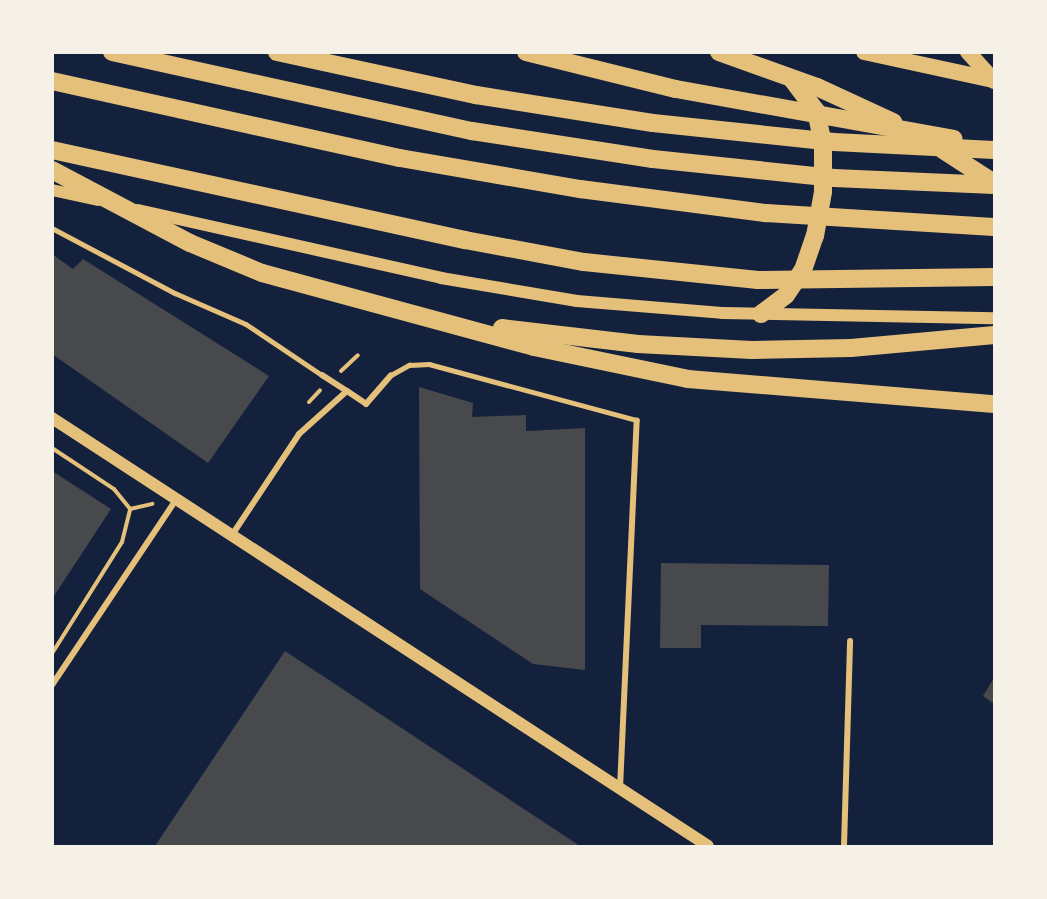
<!DOCTYPE html>
<html>
<head>
<meta charset="utf-8">
<style>
	body { margin:0 }
	#map { position:relative; width:1047px; height:899px; overflow:hidden; background:#14213d; font-family:"IBM Plex Sans",sans-serif }
	div>[style] { position:absolute }
	[style*='--x'] { left:calc(var(--x)*1px); top:calc(var(--y)*1px); width:calc(var(--w)*1px); rotate:calc(var(--a)*1deg) }
	.building>* { inset:0; background:#48494c }
	.path>* { height:4px; margin:-2px; padding:0 2px; transform-origin:2px; border-radius:2px; background:#e5c07b }
	.service>* { height:4.5px; margin:-2.25px; padding:0 2.25px; transform-origin:2.25px; border-radius:2.25px; background:#e5c07b }
	.minor>* { height:6px; margin:-3px; padding:0 3px; transform-origin:3px; border-radius:3px; background:#e5c07b }
	.secondary>* { height:12px; margin:-6px; padding:0 6px; transform-origin:6px; border-radius:6px; background:#e5c07b }
	.trunk>* { height:16px; margin:-8px; padding:0 8px; transform-origin:8px; border-radius:8px; background:#e5c07b }
	.motorway>* { height:18px; margin:-9px; padding:0 9px; transform-origin:9px; border-radius:9px; background:#e5c07b }
	span { translate:-50% -50%; white-space:nowrap; text-align:center; line-height:1.15; -webkit-text-stroke:4.5px #f6f1e7; paint-order:stroke }
	.frame { position:absolute; inset:0; border:54px solid #f6f1e7; pointer-events:none }
</style>
</head>
<body>
<div id="map">
	<div class="building">
		<div style="clip-path:polygon(52px 254px,73px 269px,83px 259px,269px 376px,208px 463px,52px 354px)"></div>
		<div style="clip-path:polygon(419px 387px,473px 403px,472px 417px,526px 415px,526px 431px,585px 428px,585px 670px,533px 664px,420px 589px)"></div>
		<div style="clip-path:polygon(52px 471px,111px 509px,52px 599px)"></div>
		<div style="clip-path:polygon(661px 563px,829px 565px,828px 626px,701px 625px,701px 648px,660px 648px)"></div>
		<div style="clip-path:polygon(285px 651px,580px 846px,155px 846px)"></div>
		<div style="clip-path:polygon(994px 678px,994px 704px,983px 696px)"></div>
	</div>
	<div class="path">
		<div style="--x:341;--y:371;--w:23;--a:-43"></div>
		<div style="--x:309;--y:402;--w:16;--a:-47"></div>
		<div style="--x:52;--y:448;--w:74;--a:33.5"></div>
		<div style="--x:114;--y:489;--w:26;--a:51"></div>
		<div style="--x:130;--y:509;--w:23;--a:-13"></div>
		<div style="--x:53;--y:652;--w:130;--a:-57.9"></div>
		<div style="--x:122;--y:542;--w:34;--a:-76"></div>
	</div>
	<div class="service">
		<div style="--x:52;--y:228;--w:139;--a:27.9"></div>
		<div style="--x:175;--y:293;--w:77;--a:23.6"></div>
		<div style="--x:246;--y:324;--w:92;--a:33.9"></div>
		<div style="--x:391;--y:375;--w:21;--a:-29"></div>
		<div style="--x:409;--y:365;--w:20;--a:-3"></div>
		<div style="--x:429;--y:364;--w:215;--a:15.1"></div>
	</div>
	<div class="minor">
		<div style="--x:322;--y:375;--w:30;--a:33"></div>
		<div style="--x:232;--y:535;--w:121;--a:-56.4"></div>
		<div style="--x:299;--y:434;--w:64;--a:-41.9"></div>
		<div style="--x:347;--y:391;--w:23;--a:34"></div>
		<div style="--x:366;--y:404;--w:38;--a:-49"></div>
		<div style="--x:52;--y:685;--w:225;--a:-56.2"></div>
		<div style="--x:620;--y:788;--w:368;--a:-87.4"></div>
		<div style="--x:844;--y:846;--w:205;--a:-88.3"></div>
	</div>
	<div class="secondary">
		<div style="--x:52;--y:190;--w:47;--a:12.3"></div>
		<div style="--x:138;--y:210;--w:311;--a:12.6"></div>
		<div style="--x:441;--y:278;--w:138;--a:9.6"></div>
		<div style="--x:577;--y:301;--w:145;--a:4.7"></div>
		<div style="--x:722;--y:313;--w:272;--a:1.1"></div>
		<div style="--x:52;--y:418;--w:783;--a:33.12"></div>
	</div>
	<div class="trunk">
		<div style="--x:864;--y:52;--w:133;--a:12.2"></div>
		<div style="--x:968;--y:52;--w:39;--a:48"></div>
	</div>
	<div class="motorway">
		<div style="--x:112;--y:52;--w:369;--a:12.4"></div>
		<div style="--x:472;--y:131;--w:183;--a:8.8"></div>
		<div style="--x:653;--y:159;--w:182;--a:6"></div>
		<div style="--x:834;--y:178;--w:160;--a:2.5"></div>
		<div style="--x:277;--y:52;--w:204;--a:12.2"></div>
		<div style="--x:476;--y:95;--w:179;--a:9"></div>
		<div style="--x:653;--y:123;--w:182;--a:6"></div>
		<div style="--x:834;--y:142;--w:160;--a:2.9"></div>
		<div style="--x:526;--y:52;--w:154;--a:13.9"></div>
		<div style="--x:676;--y:89;--w:282;--a:10.2"></div>
		<div style="--x:719;--y:52;--w:104;--a:19.7"></div>
		<div style="--x:817;--y:87;--w:84;--a:24.7"></div>
		<div style="--x:52;--y:81;--w:356;--a:12.5"></div>
		<div style="--x:400;--y:158;--w:183;--a:9.8"></div>
		<div style="--x:580;--y:189;--w:188;--a:7.4"></div>
		<div style="--x:766;--y:213;--w:228;--a:3.5"></div>
		<div style="--x:52;--y:150;--w:423;--a:12.3"></div>
		<div style="--x:465;--y:240;--w:121;--a:10.5"></div>
		<div style="--x:584;--y:262;--w:175;--a:5.9"></div>
		<div style="--x:758;--y:280;--w:236;--a:-0.7"></div>
		<div style="--x:943;--y:150;--w:61;--a:32.9"></div>
		<div style="--x:52;--y:170;--w:156;--a:27.9"></div>
		<div style="--x:190;--y:243;--w:78;--a:22.6"></div>
		<div style="--x:262;--y:273;--w:282;--a:15.2"></div>
		<div style="--x:534;--y:347;--w:157;--a:11.7"></div>
		<div style="--x:688;--y:379;--w:307;--a:4.7"></div>
		<div style="--x:761;--y:314;--w:31;--a:-37"></div>
		<div style="--x:786;--y:295;--w:30;--a:-56"></div>
		<div style="--x:803;--y:270;--w:36;--a:-71"></div>
		<div style="--x:815;--y:236;--w:45;--a:-79.7"></div>
		<div style="--x:823;--y:192;--w:48;--a:-90"></div>
		<div style="--x:823;--y:144;--w:34;--a:-102"></div>
		<div style="--x:816;--y:111;--w:40;--a:-127"></div>
		<div style="--x:502;--y:328;--w:137;--a:6.7"></div>
		<div style="--x:638;--y:344;--w:114;--a:3"></div>
		<div style="--x:752;--y:350;--w:99;--a:-1.2"></div>
		<div style="--x:851;--y:348;--w:144;--a:-5.2"></div>
	</div>
	<div class="frame"></div>
</div>
</body>
</html>
